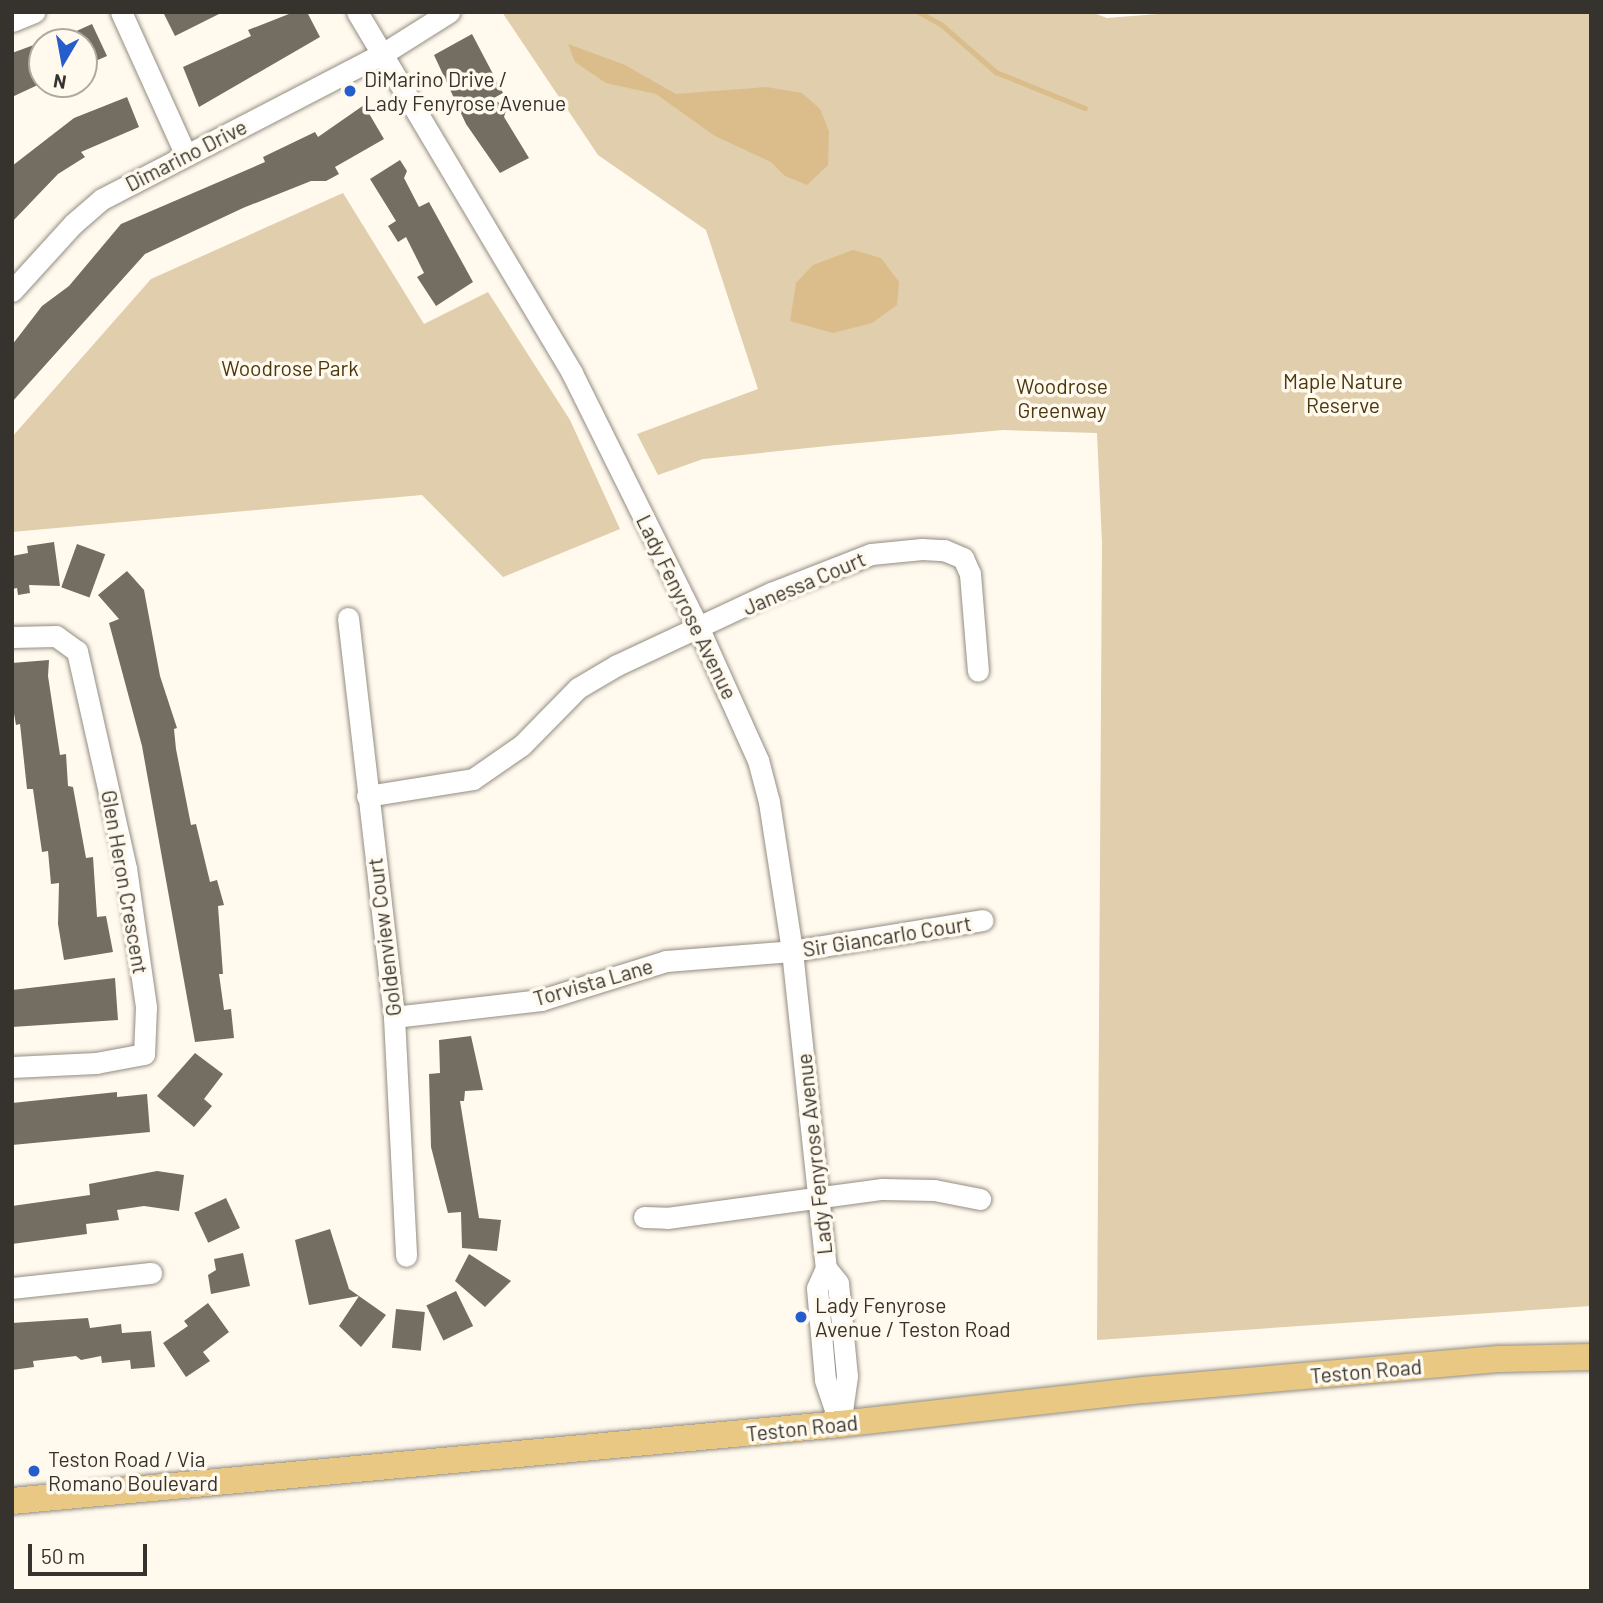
<!DOCTYPE html>
<html>
<head>
<meta charset="utf-8">
<style>
	body { margin:0 }
	#map { position:relative; width:1603px; height:1603px; overflow:hidden; background:#fff9ee; font-family:Barlow,sans-serif }
	div>[style] { position:absolute }
	[style*='--x'] { left:calc(var(--x)*1px); top:calc(var(--y)*1px); width:calc(var(--w)*1px); rotate:calc(var(--a)*1deg) }
	.green>* { inset:0; background:#e0ceac }
	.water>* { inset:0; background:#dabd8a }
	.stream>* { height:4.5px; margin:-2.25px; padding:0 2.25px; transform-origin:2.25px; border-radius:2.25px; background:#dabd8a }
	.building>* { inset:0; background:#746d62; transform-origin:0 0 }
	.roads { filter:drop-shadow(0 0 2px #948d81) drop-shadow(0 0 2px #948d81) }
	.minor>* { height:21px; margin:-10.5px; padding:0 10.5px; transform-origin:10.5px; border-radius:10.5px; background:#fff }
	.major>* { height:26px; margin:-13px; padding:0 13px; transform-origin:13px; border-radius:13px; background:#e8c883 }
	.dots>* { width:19px; height:19px; translate:-50% -50%; box-sizing:border-box; border:4px solid #fff9ee; border-radius:50% }
	span { translate:-50% -50%; white-space:nowrap; text-align:center; line-height:1.15; -webkit-text-stroke:7px #fff9ee; paint-order:stroke }
	.poi-label { font-size:21px; color:#36332e }
	.left { translate:0 -50%; text-align:left }
	.street-label { font-size:21px; color:#36332e }
	.park-label { font-size:21px; color:#4b370d }
	.frame { position:absolute; inset:0; border:14px solid #36332e; pointer-events:none }
	.north { position:absolute; left:28px; top:28px; width:70px; height:70px; box-sizing:border-box; background:#fff9ee; border:2px solid #afaaa1; border-radius:50%; rotate:190deg; font-size:19px; font-weight:700; line-height:28px; text-align:center; color:#36332e }
	.north::after { content:''; display:block; margin:auto; width:24px; height:32px; background:#255dca; clip-path:polygon(50% 0,100% 100%,50% 72%,0 100%) }
	.scale { position:absolute; left:28px; top:1544px; width:119px; height:32px; box-sizing:border-box; border:4px solid #36332e; border-top:0; padding-left:9px; font-size:21px; line-height:24px; white-space:nowrap; color:#36332e; -webkit-text-stroke:5px #fff9ee; paint-order:stroke }
</style>
</head>
<body>
<div id="map">
	<div class="green">
		<div style="clip-path:polygon(502px 12px,1091px 12px,1107px 18px,1183px 12px,1591px 12px,1591px 1306px,1097px 1340px,1102px 543px,1097px 433px,1003px 430px,837px 445px,703px 459px,658px 475px,637px 434px,758px 389px,706px 230px,598px 155px)"></div>
		<div style="clip-path:polygon(343px 193px,424px 324px,488px 292px,570px 420px,620px 529px,503px 577px,422px 495px,12px 532px,12px 437px,151px 279px)"></div>
	</div>
	<div class="water">
		<div style="clip-path:polygon(568px 44px,625px 65px,676px 94px,766px 87px,802px 93px,820px 109px,829px 131px,828px 165px,807px 185px,785px 176px,771px 162px,715px 136px,656px 94px,606px 83px,575px 62px)"></div>
		<div style="clip-path:polygon(853px 250px,881px 258px,899px 282px,897px 305px,872px 323px,833px 333px,790px 321px,796px 283px,813px 265px)"></div>
	</div>
	<div class="stream">
		<div style="--x:919;--y:12;--w:26;--a:29"></div>
		<div style="--x:942;--y:25;--w:72;--a:41"></div>
		<div style="--x:996;--y:72;--w:96;--a:22"></div>
	</div>
	<div class="building">
		<div style="clip-path:polygon(163px 12px,223px 12px,175px 36px)"></div>
		<div style="clip-path:polygon(294px 12px,307px 12px,320px 37px,199px 107px,183px 67px,251px 36px,248px 30px)"></div>
		<div style="clip-path:polygon(92px 24px,107px 56px,84px 66px,84px 42px,52px 42px)"></div>
		<div style="clip-path:polygon(472px 34px,503px 93px,492px 99px,507px 107px,504px 117px,529px 158px,500px 173px,466px 124px,434px 55px)"></div>
		<div style="clip-path:polygon(42px 42px,42px 83px,12px 97px,12px 53px)"></div>
		<div style="clip-path:polygon(127px 97px,139px 127px,81px 152px,85px 157px,58px 174px,12px 222px,12px 166px,74px 118px)"></div>
		<div style="clip-path:polygon(364px 105px,384px 139px,335px 167px,339px 174px,326px 181px,311px 181px,243px 208px,145px 254px,12px 402px,12px 345px,42px 306px,69px 286px,121px 224px,265px 162px,263px 157px,315px 132px,318px 137px)"></div>
		<div style="clip-path:polygon(400px 160px,407px 171px,404px 178px,419px 207px,429px 202px,473px 282px,436px 306px,417px 277px,424px 273px,406px 237px,398px 242px,388px 226px,396px 221px,370px 179px)"></div>
		<div style="clip-path:polygon(54px 542px,60px 586px,29px 585px,30px 593px,18px 595px,17px 588px,12px 589px,12px 556px,28px 553px,27px 546px)"></div>
		<div style="left:77px;top:544px;width:30px;height:46px;rotate:20deg"></div>
		<div style="clip-path:polygon(127px 571px,144px 590px,160px 676px,177px 728px,174px 729px,176px 749px,191px 825px,196px 824px,210px 882px,217px 880px,224px 905px,218px 906px,223px 974px,219px 974px,224px 1010px,231px 1009px,234px 1038px,195px 1042px,142px 746px,109px 623px,119px 619px,98px 595px)"></div>
		<div style="clip-path:polygon(49px 660px,48px 676px,60px 755px,66px 754px,68px 786px,73px 787px,86px 858px,93px 857px,97px 917px,106px 916px,113px 952px,64px 960px,58px 924px,59px 883px,51px 884px,48px 851px,42px 852px,33px 789px,27px 789px,20px 724px,16px 725px,12px 702px,12px 663px)"></div>
		<div style="clip-path:polygon(115px 978px,118px 1020px,12px 1027px,12px 990px)"></div>
		<div style="clip-path:polygon(471px 1036px,483px 1090px,465px 1091px,464px 1101px,460px 1101px,479px 1218px,501px 1220px,497px 1251px,462px 1248px,461px 1212px,448px 1213px,431px 1147px,429px 1074px,440px 1073px,439px 1040px)"></div>
		<div style="clip-path:polygon(195px 1053px,223px 1074px,204px 1099px,212px 1106px,194px 1127px,157px 1096px)"></div>
		<div style="clip-path:polygon(117px 1092px,117px 1097px,147px 1094px,150px 1132px,12px 1145px,12px 1103px)"></div>
		<div style="clip-path:polygon(157px 1171px,184px 1175px,179px 1211px,144px 1206px,117px 1210px,119px 1220px,86px 1224px,87px 1234px,12px 1244px,12px 1206px,90px 1195px,89px 1184px)"></div>
		<div style="left:226px;top:1198px;width:33px;height:35px;rotate:65deg"></div>
		<div style="clip-path:polygon(330px 1229px,349px 1289px,386px 1315px,361px 1347px,339px 1326px,359px 1296px,309px 1305px,295px 1240px)"></div>
		<div style="clip-path:polygon(243px 1253px,250px 1286px,211px 1294px,208px 1275px,216px 1270px,214px 1259px)"></div>
		<div style="clip-path:polygon(469px 1254px,511px 1281px,485px 1307px,455px 1281px)"></div>
		<div style="left:456px;top:1291px;width:39px;height:33px;rotate:64deg"></div>
		<div style="clip-path:polygon(208px 1303px,229px 1332px,203px 1352px,210px 1361px,186px 1377px,163px 1343px,188px 1326px,184px 1321px)"></div>
		<div style="left:396px;top:1309px;width:29px;height:39px;rotate:6deg"></div>
		<div style="clip-path:polygon(88px 1318px,90px 1328px,121px 1324px,122px 1333px,151px 1331px,155px 1367px,131px 1369px,130px 1360px,102px 1363px,101px 1356px,81px 1360px,76px 1356px,33px 1361px,34px 1367px,12px 1370px,12px 1323px)"></div>
	</div>
	<div class="roads">
		<div class="minor">
			<div style="--x:121;--y:12;--w:157;--a:65.6"></div>
			<div style="--x:357;--y:12;--w:420;--a:59.2"></div>
			<div style="--x:572;--y:373;--w:286;--a:63.6"></div>
			<div style="--x:699;--y:629;--w:144;--a:65.8"></div>
			<div style="--x:758;--y:760;--w:43;--a:75.3"></div>
			<div style="--x:769;--y:802;--w:151;--a:81.2"></div>
			<div style="--x:792;--y:951;--w:319;--a:83.9"></div>
			<div style="--x:826;--y:1268;--w:22;--a:114"></div>
			<div style="--x:817;--y:1288;--w:92;--a:85"></div>
			<div style="--x:825;--y:1380;--w:46;--a:71.2"></div>
			<div style="--x:12;--y:21;--w:24;--a:-22"></div>
			<div style="--x:12;--y:291;--w:91;--a:-47.7"></div>
			<div style="--x:73;--y:224;--w:38;--a:-41"></div>
			<div style="--x:102;--y:199;--w:318;--a:-27.4"></div>
			<div style="--x:384;--y:53;--w:77;--a:-32.2"></div>
			<div style="--x:348;--y:618;--w:402;--a:83.4"></div>
			<div style="--x:394;--y:1017;--w:239;--a:87.1"></div>
			<div style="--x:12;--y:637;--w:44;--a:-1.3"></div>
			<div style="--x:56;--y:636;--w:26;--a:36"></div>
			<div style="--x:77;--y:651;--w:222;--a:77.3"></div>
			<div style="--x:126;--y:868;--w:140;--a:81.8"></div>
			<div style="--x:146;--y:1007;--w:47;--a:92.4"></div>
			<div style="--x:144;--y:1054;--w:49;--a:169.4"></div>
			<div style="--x:96;--y:1063;--w:84;--a:177.3"></div>
			<div style="--x:367;--y:796;--w:107;--a:-9.1"></div>
			<div style="--x:473;--y:779;--w:60;--a:-34.8"></div>
			<div style="--x:522;--y:745;--w:80;--a:-45.5"></div>
			<div style="--x:578;--y:688;--w:45;--a:-30.5"></div>
			<div style="--x:617;--y:665;--w:170;--a:-25.1"></div>
			<div style="--x:771;--y:593;--w:107;--a:-21.3"></div>
			<div style="--x:871;--y:554;--w:51;--a:-5.6"></div>
			<div style="--x:922;--y:549;--w:22;--a:3"></div>
			<div style="--x:944;--y:550;--w:21;--a:23"></div>
			<div style="--x:963;--y:558;--w:17;--a:66"></div>
			<div style="--x:970;--y:574;--w:97;--a:85.3"></div>
			<div style="--x:394;--y:1017;--w:148;--a:-6.6"></div>
			<div style="--x:541;--y:1000;--w:131;--a:-17.3"></div>
			<div style="--x:666;--y:961;--w:126;--a:-4.5"></div>
			<div style="--x:792;--y:951;--w:193;--a:-9.2"></div>
			<div style="--x:644;--y:1217;--w:23;--a:2"></div>
			<div style="--x:667;--y:1218;--w:217;--a:-7.7"></div>
			<div style="--x:882;--y:1189;--w:52;--a:1.1"></div>
			<div style="--x:934;--y:1190;--w:47;--a:11.1"></div>
			<div style="--x:826;--y:1268;--w:19;--a:51"></div>
			<div style="--x:838;--y:1283;--w:93;--a:84.5"></div>
			<div style="--x:847;--y:1376;--w:42;--a:98.1"></div>
			<div style="--x:12;--y:1288;--w:140;--a:-6.2"></div>
		</div>
		<div class="major">
			<div style="--x:12;--y:1501;--w:832;--a:-5.31"></div>
			<div style="--x:840;--y:1424;--w:306;--a:-6.4"></div>
			<div style="--x:1144;--y:1390;--w:358;--a:-5"></div>
			<div style="--x:1501;--y:1359;--w:90;--a:-1.3"></div>
		</div>
	</div>
	<div class="dots">
		<div style="left:350px;top:91px;background:#255dca"></div>
		<div style="left:801px;top:1317px;background:#255dca"></div>
		<div style="left:34px;top:1471px;background:#255dca"></div>
	</div>
	<div class="poi-label">
		<span class="left" style="left:364px;top:91px">DiMarino Drive /<br>Lady Fenyrose Avenue</span>
		<span class="left" style="left:815px;top:1317px">Lady Fenyrose<br>Avenue / Teston Road</span>
		<span class="left" style="left:48px;top:1471px">Teston Road / Via<br>Romano Boulevard</span>
	</div>
	<div class="street-label">
		<span style="left:186px;top:155px;rotate:-27deg">Dimarino Drive</span>
		<span style="left:804px;top:583px;rotate:-23deg">Janessa Court</span>
		<span style="left:687px;top:607px;rotate:64deg">Lady Fenyrose Avenue</span>
		<span style="left:125px;top:882px;rotate:80deg">Glen Heron Crescent</span>
		<span style="left:887px;top:936px;rotate:-9deg">Sir Giancarlo Court</span>
		<span style="left:384px;top:937px;rotate:-97deg">Goldenview Court</span>
		<span style="left:593px;top:982px;rotate:-16deg">Torvista Lane</span>
		<span style="left:814px;top:1154px;rotate:-96deg">Lady Fenyrose Avenue</span>
		<span style="left:1366px;top:1371px;rotate:-5deg">Teston Road</span>
		<span style="left:802px;top:1428px;rotate:-6deg">Teston Road</span>
	</div>
	<div class="park-label">
		<span style="left:290px;top:368px">Woodrose Park</span>
		<span style="left:1343px;top:393px">Maple Nature<br>Reserve</span>
		<span style="left:1062px;top:398px">Woodrose<br>Greenway</span>
	</div>
	<div class="frame"></div>
	<div class="north">N</div>
	<div class="scale">50 m</div>
</div>
</body>
</html>
